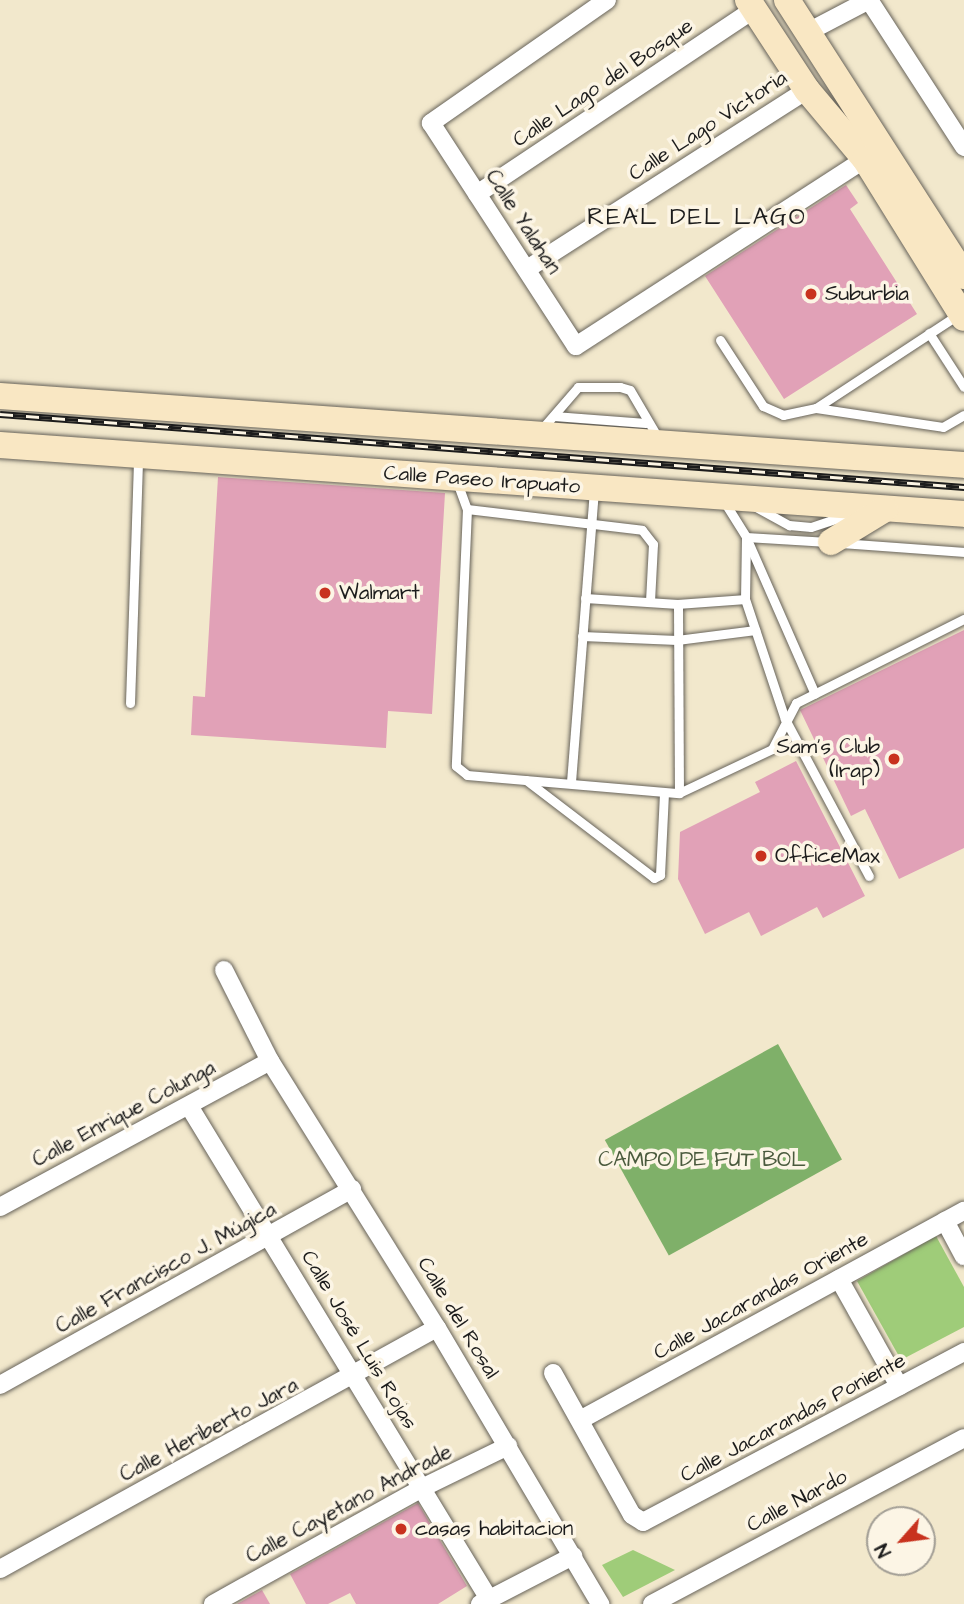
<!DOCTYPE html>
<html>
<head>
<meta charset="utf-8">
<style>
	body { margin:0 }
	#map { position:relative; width:964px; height:1604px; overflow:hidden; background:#f2e8cc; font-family:"Architects Daughter",sans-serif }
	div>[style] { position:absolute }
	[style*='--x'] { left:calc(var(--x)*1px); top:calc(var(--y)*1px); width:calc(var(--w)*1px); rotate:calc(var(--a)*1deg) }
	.green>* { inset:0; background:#9fcc79 }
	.forest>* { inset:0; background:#7fb069; transform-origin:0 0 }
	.building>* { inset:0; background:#e1a1b7 }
	.roads { filter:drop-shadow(0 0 2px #67635a) drop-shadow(0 0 2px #67635a) }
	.lane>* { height:9px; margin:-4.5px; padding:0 4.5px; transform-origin:4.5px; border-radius:4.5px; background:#fff }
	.street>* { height:18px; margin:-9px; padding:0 9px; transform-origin:9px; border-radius:9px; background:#fff }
	.secondary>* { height:26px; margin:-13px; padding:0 13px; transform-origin:13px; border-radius:13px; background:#f9e7c3 }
	.rail>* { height:7px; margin-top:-3.5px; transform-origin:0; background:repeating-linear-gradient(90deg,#fcf5e5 0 13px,#1c1c1c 0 26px); box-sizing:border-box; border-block:2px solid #1c1c1c }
	.dots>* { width:19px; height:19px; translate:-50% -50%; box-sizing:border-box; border:4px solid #fcf5e5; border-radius:50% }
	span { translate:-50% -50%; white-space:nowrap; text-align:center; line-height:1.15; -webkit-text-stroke:7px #fcf5e5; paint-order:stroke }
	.street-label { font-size:21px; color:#1c1c1c }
	.poi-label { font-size:21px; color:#1c1c1c }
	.left { translate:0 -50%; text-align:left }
	.right { translate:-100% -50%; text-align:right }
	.park-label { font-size:21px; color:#4a5a3d }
	.quarter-label { font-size:24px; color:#1c1c1c; letter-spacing:2px }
	.north { position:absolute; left:866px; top:1506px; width:70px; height:70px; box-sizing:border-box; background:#fcf5e5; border:2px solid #a29e95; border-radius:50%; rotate:242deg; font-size:19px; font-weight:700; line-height:28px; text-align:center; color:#1c1c1c }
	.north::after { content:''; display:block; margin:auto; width:24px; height:32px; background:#c8321e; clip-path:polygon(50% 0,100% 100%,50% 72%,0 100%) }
</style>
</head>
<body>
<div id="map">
	<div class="green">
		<div style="clip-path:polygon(936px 1236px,964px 1287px,964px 1327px,901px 1360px,857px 1281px)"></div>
		<div style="clip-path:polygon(633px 1550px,675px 1570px,623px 1597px,602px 1565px)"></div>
	</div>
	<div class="forest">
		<div style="left:778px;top:1044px;width:132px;height:198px;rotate:61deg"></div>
	</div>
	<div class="building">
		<div style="clip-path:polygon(846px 185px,858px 203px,850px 209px,917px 314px,784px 399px,705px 276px)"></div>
		<div style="clip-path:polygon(218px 477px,445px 493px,432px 714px,388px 711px,386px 748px,191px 735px,193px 696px,205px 697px)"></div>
		<div style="clip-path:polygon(964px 630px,964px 848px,899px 879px,865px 809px,851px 816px,800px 710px)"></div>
		<div style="clip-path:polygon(796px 761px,865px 896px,823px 918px,817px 907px,761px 936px,749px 912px,705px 934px,678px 879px,680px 832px,760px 792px,755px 782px)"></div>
		<div style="clip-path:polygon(418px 1503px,467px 1586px,438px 1604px,356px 1604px,350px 1593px,328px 1604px,306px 1604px,290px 1574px)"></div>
		<div style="clip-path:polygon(262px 1590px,270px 1604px,237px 1604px)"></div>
	</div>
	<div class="roads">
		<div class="lane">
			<div style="--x:929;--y:333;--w:64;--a:57.1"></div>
			<div style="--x:720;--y:340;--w:79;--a:56.9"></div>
			<div style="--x:763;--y:406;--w:22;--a:24"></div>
			<div style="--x:783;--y:415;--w:34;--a:-12"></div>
			<div style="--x:816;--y:408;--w:171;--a:-33.3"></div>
			<div style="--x:816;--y:408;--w:128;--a:8.5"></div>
			<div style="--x:943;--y:427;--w:24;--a:-30"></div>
			<div style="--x:554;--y:416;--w:92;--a:4.4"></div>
			<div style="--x:540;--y:431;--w:58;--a:-49.2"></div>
			<div style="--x:578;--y:387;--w:42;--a:0"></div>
			<div style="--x:620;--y:387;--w:10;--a:17"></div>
			<div style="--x:630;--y:390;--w:53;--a:59.6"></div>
			<div style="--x:457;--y:482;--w:29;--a:70"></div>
			<div style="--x:467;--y:509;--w:257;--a:92.5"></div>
			<div style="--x:456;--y:766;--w:14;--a:39"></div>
			<div style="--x:467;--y:775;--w:213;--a:4.9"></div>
			<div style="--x:679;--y:793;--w:103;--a:-25.3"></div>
			<div style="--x:772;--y:749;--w:52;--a:-62.4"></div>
			<div style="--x:796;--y:703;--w:188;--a:-26.6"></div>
			<div style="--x:725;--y:503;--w:40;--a:58"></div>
			<div style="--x:746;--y:537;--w:171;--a:66.3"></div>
			<div style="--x:756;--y:507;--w:38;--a:29"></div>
			<div style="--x:789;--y:525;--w:22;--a:5"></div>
			<div style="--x:811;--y:527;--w:44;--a:-18.4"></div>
			<div style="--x:467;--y:509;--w:176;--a:6.8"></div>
			<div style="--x:642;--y:530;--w:18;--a:52"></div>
			<div style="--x:653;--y:544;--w:58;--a:93"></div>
			<div style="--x:746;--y:537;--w:62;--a:90.9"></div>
			<div style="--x:745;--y:599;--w:126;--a:71.6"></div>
			<div style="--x:785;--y:719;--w:178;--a:61.9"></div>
			<div style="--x:746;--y:537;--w:82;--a:3.5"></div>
			<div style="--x:842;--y:543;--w:122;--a:4.2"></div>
			<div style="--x:585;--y:598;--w:93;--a:3.7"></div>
			<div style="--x:678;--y:604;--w:67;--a:-4.3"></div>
			<div style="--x:678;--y:604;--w:189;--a:89.7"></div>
			<div style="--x:582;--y:636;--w:95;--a:2.4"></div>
			<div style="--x:677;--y:640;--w:79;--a:-7.3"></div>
			<div style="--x:130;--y:703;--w:246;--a:-88.1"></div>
			<div style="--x:526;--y:780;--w:161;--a:37.4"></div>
			<div style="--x:654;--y:878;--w:7;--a:-27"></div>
			<div style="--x:660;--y:875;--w:82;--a:-87.2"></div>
			<div style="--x:571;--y:782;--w:292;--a:-85.5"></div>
		</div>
		<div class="street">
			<div style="--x:607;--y:0;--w:215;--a:145.1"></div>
			<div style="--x:431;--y:123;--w:266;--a:57"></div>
			<div style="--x:576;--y:346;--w:344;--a:-32.9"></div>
			<div style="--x:869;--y:0;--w:175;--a:57.1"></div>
			<div style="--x:808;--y:32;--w:69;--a:-27.7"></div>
			<div style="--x:477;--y:194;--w:333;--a:-33.7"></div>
			<div style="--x:527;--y:269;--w:332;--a:-32.6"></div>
			<div style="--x:224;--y:970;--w:102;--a:63.2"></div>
			<div style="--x:270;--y:1061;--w:315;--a:58"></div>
			<div style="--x:437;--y:1328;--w:321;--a:59.4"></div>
			<div style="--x:189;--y:1106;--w:577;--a:58.68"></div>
			<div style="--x:0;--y:1207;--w:307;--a:-28.4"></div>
			<div style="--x:945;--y:1221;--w:40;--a:62"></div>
			<div style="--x:839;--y:1279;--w:123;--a:60.7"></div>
			<div style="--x:553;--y:1373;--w:162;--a:60.9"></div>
			<div style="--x:632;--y:1515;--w:13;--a:32"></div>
			<div style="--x:643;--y:1522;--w:363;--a:-27.9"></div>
			<div style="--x:0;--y:1385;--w:403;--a:-29.1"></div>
			<div style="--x:580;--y:1420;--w:437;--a:-28.6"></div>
			<div style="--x:0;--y:1569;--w:499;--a:-28.9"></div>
			<div style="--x:213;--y:1604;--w:239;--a:-29"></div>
			<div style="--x:422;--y:1488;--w:96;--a:-26"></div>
			<div style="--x:480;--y:1604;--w:105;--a:-27.3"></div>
			<div style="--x:652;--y:1604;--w:353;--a:-28"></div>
		</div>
		<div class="secondary">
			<div style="--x:748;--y:0;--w:108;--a:56.8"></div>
			<div style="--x:807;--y:90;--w:90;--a:50"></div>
			<div style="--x:865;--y:159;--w:187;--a:58.1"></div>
			<div style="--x:787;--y:0;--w:328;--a:57.3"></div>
			<div style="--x:0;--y:396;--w:966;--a:4.09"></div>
			<div style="--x:0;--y:445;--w:966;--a:4.09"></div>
			<div style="--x:831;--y:542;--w:63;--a:-31.4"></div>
		</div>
	</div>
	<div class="rail">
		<div style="--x:0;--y:414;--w:967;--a:4.33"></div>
	</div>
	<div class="dots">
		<div style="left:811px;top:294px;background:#c8321e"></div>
		<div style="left:325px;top:593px;background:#c8321e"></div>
		<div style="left:894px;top:759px;background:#c8321e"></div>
		<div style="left:761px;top:856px;background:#c8321e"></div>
		<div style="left:401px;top:1529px;background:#c8321e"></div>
	</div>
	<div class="street-label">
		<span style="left:603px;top:83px;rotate:-34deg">Calle Lago del Bosque</span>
		<span style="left:708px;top:126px;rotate:-33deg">Calle Lago Victoria</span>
		<span style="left:523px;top:222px;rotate:57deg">Calle Yalahan</span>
		<span style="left:482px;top:480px;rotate:4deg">Calle Paseo Irapuato</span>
		<span style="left:124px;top:1114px;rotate:-28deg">Calle Enrique Colunga</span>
		<span style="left:166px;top:1268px;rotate:-29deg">Calle Francisco J. Múgica</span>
		<span style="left:761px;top:1296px;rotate:-29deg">Calle Jacarandas Oriente</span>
		<span style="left:458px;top:1318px;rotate:59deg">Calle del Rosal</span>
		<span style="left:359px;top:1340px;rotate:59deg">Calle José Luis Rojas</span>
		<span style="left:793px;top:1418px;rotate:-28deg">Calle Jacarandas Poniente</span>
		<span style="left:209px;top:1430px;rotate:-28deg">Calle Heriberto Jara</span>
		<span style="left:797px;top:1501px;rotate:-28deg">Calle Nardo</span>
		<span style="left:349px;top:1504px;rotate:-28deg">Calle Cayetano Andrade</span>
	</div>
	<div class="poi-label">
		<span class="left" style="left:825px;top:294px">Suburbia</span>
		<span class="left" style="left:339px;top:593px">Walmart</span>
		<span class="right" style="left:880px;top:759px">Sam's Club<br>(Irap)</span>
		<span class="left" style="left:775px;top:856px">OfficeMax</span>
		<span class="left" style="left:415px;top:1529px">casas habitacion</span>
	</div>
	<div class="park-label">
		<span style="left:702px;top:1160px">CAMPO DE FUT BOL</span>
	</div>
	<div class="quarter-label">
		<span style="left:697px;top:218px">REAL DEL LAGO</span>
	</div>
	<div class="north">N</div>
</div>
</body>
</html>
